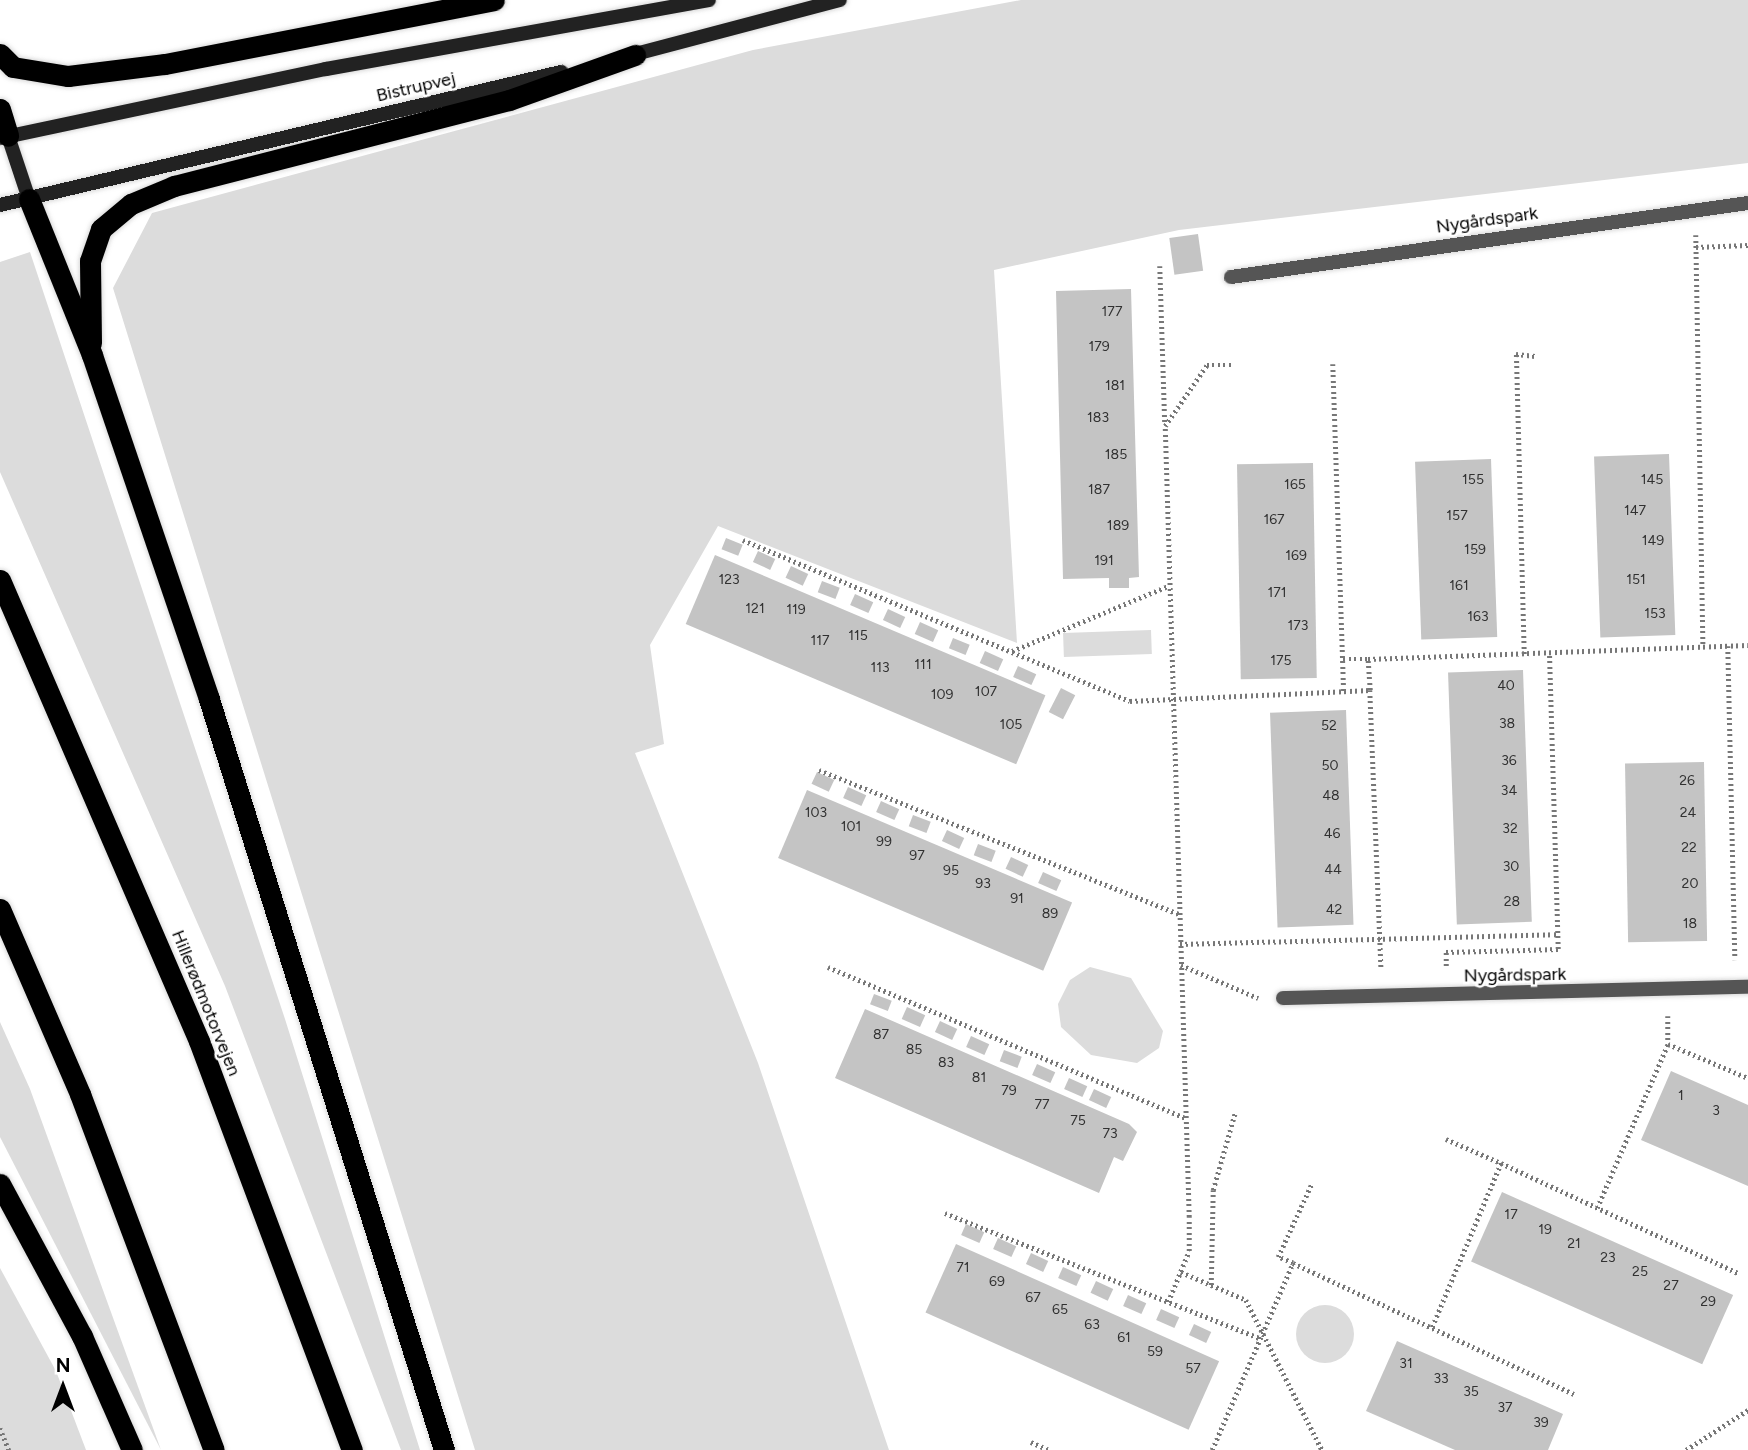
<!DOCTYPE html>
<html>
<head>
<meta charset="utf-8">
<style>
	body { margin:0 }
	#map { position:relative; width:1748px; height:1450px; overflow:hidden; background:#fff; font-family:Figtree,sans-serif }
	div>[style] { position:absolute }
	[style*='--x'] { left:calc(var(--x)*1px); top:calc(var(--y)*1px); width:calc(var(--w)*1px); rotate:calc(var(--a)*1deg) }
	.green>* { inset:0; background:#dcdcdc; transform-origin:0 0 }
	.round { border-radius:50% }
	.building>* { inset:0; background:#c4c4c4; transform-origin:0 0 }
	.path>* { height:4.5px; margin-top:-2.25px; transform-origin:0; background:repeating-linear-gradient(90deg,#777 0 2px,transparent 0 5.5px) }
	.roads { filter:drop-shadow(0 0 2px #dbdbdb) drop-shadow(0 0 2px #dbdbdb) }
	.street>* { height:14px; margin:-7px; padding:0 7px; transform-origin:7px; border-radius:7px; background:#555 }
	.secondary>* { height:14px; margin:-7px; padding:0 7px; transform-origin:7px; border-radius:7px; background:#222 }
	.highway>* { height:21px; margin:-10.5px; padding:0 10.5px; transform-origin:10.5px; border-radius:10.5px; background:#000 }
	span { translate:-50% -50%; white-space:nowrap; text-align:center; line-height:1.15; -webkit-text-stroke:5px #fff; paint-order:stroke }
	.number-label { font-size:14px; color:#313131 }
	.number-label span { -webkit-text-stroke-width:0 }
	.street-label { font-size:18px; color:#000 }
	.north { position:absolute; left:28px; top:1352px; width:70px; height:70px; -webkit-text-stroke:5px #fff; paint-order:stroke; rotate:0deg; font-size:19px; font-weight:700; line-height:28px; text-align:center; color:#000 }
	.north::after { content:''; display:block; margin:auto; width:24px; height:32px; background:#000; clip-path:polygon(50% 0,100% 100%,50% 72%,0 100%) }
</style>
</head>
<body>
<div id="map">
	<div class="green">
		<div style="clip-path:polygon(1021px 0,1748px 0,1748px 163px,1179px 230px,994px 270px,1017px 643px,718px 526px,650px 645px,664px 744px,635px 753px,758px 1063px,889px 1450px,475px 1450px,113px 288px,152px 213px,753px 50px)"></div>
		<div style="clip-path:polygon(30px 252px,285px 1019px,420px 1450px,401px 1450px,225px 986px,0 472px,0 262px)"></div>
		<div style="left:1151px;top:630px;width:24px;height:88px;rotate:88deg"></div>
		<div style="clip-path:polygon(1090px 967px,1131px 978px,1163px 1031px,1159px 1048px,1137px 1063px,1091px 1055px,1061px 1027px,1058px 1004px,1070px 980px)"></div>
		<div style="clip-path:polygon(0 1022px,30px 1089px,161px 1450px,0 1137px)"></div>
		<div style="clip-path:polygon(0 1268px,56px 1371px,86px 1450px,0 1450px)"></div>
		<div class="round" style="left:1296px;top:1305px;width:58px;height:58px"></div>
	</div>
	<div class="building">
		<div style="left:1198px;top:234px;width:37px;height:29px;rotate:82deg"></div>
		<div style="clip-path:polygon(1131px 289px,1139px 577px,1129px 578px,1129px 588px,1109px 588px,1109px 578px,1063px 579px,1056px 291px)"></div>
		<div style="left:1669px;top:454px;width:181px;height:75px;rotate:88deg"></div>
		<div style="left:1491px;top:459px;width:178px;height:76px;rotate:88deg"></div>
		<div style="left:1313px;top:463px;width:215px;height:76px;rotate:89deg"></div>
		<div style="left:726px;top:538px;width:18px;height:12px;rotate:22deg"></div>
		<div style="left:758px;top:551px;width:19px;height:12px;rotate:25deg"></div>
		<div style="left:715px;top:555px;width:359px;height:75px;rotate:23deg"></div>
		<div style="left:791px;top:566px;width:19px;height:13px;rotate:25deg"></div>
		<div style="left:822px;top:581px;width:19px;height:12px;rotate:21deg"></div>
		<div style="left:855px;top:594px;width:20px;height:12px;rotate:24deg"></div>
		<div style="left:888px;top:609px;width:19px;height:12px;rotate:25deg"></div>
		<div style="left:920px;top:622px;width:20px;height:13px;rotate:24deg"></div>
		<div style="left:953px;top:638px;width:18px;height:11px;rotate:22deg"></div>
		<div style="left:985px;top:651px;width:20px;height:13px;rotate:24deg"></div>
		<div style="left:1018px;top:666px;width:20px;height:12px;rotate:24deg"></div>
		<div style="left:1523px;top:670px;width:252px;height:75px;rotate:88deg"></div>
		<div style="left:1061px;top:688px;width:16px;height:27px;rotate:27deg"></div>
		<div style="left:1346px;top:710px;width:215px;height:76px;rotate:88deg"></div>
		<div style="left:1704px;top:762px;width:179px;height:79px;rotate:89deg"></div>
		<div style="left:817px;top:772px;width:19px;height:13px;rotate:25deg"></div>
		<div style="left:848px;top:787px;width:20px;height:12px;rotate:24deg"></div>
		<div style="left:807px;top:790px;width:288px;height:74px;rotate:23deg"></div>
		<div style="left:881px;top:801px;width:20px;height:12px;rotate:24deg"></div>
		<div style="left:913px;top:815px;width:19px;height:12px;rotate:21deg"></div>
		<div style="left:947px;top:830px;width:19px;height:12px;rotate:25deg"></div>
		<div style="left:978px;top:844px;width:19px;height:12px;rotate:21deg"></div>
		<div style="left:1011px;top:857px;width:19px;height:13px;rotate:25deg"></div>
		<div style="left:1043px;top:872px;width:20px;height:12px;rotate:24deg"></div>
		<div style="left:874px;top:994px;width:19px;height:11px;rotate:21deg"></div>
		<div style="left:907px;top:1007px;width:20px;height:13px;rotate:24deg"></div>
		<div style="clip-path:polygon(865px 1009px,1129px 1124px,1137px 1132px,1123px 1161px,1114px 1157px,1099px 1193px,835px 1078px)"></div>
		<div style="left:940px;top:1021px;width:19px;height:12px;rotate:25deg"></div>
		<div style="left:971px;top:1036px;width:20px;height:12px;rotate:24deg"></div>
		<div style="left:1004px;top:1050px;width:19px;height:12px;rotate:21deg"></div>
		<div style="left:1037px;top:1064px;width:20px;height:12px;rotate:24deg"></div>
		<div style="clip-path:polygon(1671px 1071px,1748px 1105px,1748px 1186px,1641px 1140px)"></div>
		<div style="left:1069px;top:1078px;width:20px;height:12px;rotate:24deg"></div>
		<div style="left:1094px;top:1089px;width:19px;height:12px;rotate:25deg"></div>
		<div style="left:1502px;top:1192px;width:253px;height:76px;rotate:24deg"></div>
		<div style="left:966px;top:1224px;width:20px;height:12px;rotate:24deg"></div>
		<div style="left:998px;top:1238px;width:20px;height:12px;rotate:24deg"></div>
		<div style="left:956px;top:1244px;width:288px;height:75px;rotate:24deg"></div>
		<div style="left:1031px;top:1253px;width:19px;height:12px;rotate:25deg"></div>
		<div style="left:1063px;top:1267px;width:20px;height:12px;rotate:24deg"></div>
		<div style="left:1096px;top:1281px;width:19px;height:13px;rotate:25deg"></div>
		<div style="left:1128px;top:1295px;width:20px;height:12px;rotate:24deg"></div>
		<div style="left:1161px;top:1309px;width:20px;height:12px;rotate:24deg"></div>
		<div style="left:1194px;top:1324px;width:19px;height:12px;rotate:25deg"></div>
		<div style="clip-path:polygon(1397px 1341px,1563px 1414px,1548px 1450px,1455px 1450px,1366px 1411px)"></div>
	</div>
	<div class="path">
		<div style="--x:1696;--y:235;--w:412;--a:89"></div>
		<div style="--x:1696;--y:247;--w:52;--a:-2.2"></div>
		<div style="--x:1160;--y:266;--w:159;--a:88.2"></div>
		<div style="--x:1333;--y:364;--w:328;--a:88.1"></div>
		<div style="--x:743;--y:540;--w:419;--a:22.6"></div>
		<div style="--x:1130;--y:701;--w:240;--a:-2.6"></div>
		<div style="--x:1370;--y:690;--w:31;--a:-94"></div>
		<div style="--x:1368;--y:659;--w:380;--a:-2.1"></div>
		<div style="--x:1728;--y:646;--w:314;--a:88.7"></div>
		<div style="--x:1012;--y:651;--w:169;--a:-22.6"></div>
		<div style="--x:1524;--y:654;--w:300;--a:-91.5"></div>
		<div style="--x:1516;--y:354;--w:19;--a:6"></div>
		<div style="--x:1343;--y:659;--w:25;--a:0"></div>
		<div style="--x:1370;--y:690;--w:279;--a:87.7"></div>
		<div style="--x:819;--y:770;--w:388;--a:21.8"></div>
		<div style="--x:1180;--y:944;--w:377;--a:-1.5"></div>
		<div style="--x:1181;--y:965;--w:84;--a:23.2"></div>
		<div style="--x:1446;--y:966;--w:14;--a:-90"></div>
		<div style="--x:1446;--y:952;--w:112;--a:-1.5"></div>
		<div style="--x:1558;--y:949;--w:296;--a:-91.7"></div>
		<div style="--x:828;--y:967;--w:388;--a:22.9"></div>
		<div style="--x:1668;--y:1016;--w:28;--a:90"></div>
		<div style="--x:1446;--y:1139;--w:60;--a:23.6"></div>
		<div style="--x:1597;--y:1208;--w:179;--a:-66.6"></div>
		<div style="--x:1668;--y:1044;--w:87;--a:23"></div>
		<div style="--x:945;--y:1213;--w:340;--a:21.7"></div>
		<div style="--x:1293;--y:1263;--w:310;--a:25"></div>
		<div style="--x:1181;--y:1272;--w:71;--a:23.3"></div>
		<div style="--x:1246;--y:1300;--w:168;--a:63.1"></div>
		<div style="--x:1211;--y:1285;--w:95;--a:-88.8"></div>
		<div style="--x:1213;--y:1190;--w:80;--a:-74.1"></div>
		<div style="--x:1168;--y:1302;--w:55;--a:-67.6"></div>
		<div style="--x:1189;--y:1251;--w:34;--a:-90"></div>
		<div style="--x:1189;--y:1217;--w:791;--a:-91.74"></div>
		<div style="--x:1165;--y:426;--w:74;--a:-55.5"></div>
		<div style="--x:1207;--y:365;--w:27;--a:0"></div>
		<div style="--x:1432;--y:1327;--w:178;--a:-67.2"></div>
		<div style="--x:1501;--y:1163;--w:261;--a:24.9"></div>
		<div style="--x:0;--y:1428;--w:24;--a:68"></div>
		<div style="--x:1031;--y:1442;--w:20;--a:24"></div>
		<div style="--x:1212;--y:1450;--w:204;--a:-66.6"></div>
		<div style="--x:1293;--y:1263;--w:16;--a:-158"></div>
		<div style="--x:1278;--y:1257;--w:81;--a:-65.3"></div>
		<div style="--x:1686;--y:1450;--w:74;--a:-32.8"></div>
	</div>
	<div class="roads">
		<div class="street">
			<div style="--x:1231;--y:277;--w:522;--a:-8.15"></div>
			<div style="--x:1283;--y:998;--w:465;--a:-1.4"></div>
		</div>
		<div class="secondary">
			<div style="--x:628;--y:56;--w:219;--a:-14.8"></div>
			<div style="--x:8;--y:136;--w:66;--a:71.6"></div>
			<div style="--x:1;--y:138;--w:332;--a:-12"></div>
			<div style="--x:326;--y:69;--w:389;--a:-10.2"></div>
			<div style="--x:0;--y:205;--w:577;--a:-13.34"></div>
		</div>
		<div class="highway">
			<div style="--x:0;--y:54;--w:18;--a:45"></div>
			<div style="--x:13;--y:67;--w:56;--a:9.3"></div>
			<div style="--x:68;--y:76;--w:98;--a:-7.1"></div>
			<div style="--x:165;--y:64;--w:335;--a:-11"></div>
			<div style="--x:0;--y:109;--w:28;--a:73"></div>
			<div style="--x:29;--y:199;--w:168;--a:68"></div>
			<div style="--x:92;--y:355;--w:363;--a:71.2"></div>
			<div style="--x:209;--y:699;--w:787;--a:72.62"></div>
			<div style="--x:91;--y:343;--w:82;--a:-90.7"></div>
			<div style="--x:90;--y:261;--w:34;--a:-71"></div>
			<div style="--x:101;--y:229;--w:39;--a:-40"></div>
			<div style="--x:131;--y:204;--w:47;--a:-22.7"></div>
			<div style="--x:174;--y:186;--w:346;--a:-14.4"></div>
			<div style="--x:509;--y:100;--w:134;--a:-19.7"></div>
			<div style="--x:0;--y:580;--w:502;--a:66.65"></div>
			<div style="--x:199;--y:1041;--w:437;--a:69.5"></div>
			<div style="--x:0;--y:909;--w:202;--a:66.6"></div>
			<div style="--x:80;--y:1094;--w:380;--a:69.4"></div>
			<div style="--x:0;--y:1184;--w:173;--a:61.7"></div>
			<div style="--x:82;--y:1336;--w:124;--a:66.3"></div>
		</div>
	</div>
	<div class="number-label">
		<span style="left:1112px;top:312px">177</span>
		<span style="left:1099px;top:347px">179</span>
		<span style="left:1115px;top:386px">181</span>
		<span style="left:1098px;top:418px">183</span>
		<span style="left:1116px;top:455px">185</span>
		<span style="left:1473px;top:480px">155</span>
		<span style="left:1652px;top:480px">145</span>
		<span style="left:1295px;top:485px">165</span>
		<span style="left:1099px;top:490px">187</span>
		<span style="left:1635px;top:511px">147</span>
		<span style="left:1457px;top:516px">157</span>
		<span style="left:1274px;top:520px">167</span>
		<span style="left:1118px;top:526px">189</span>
		<span style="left:1653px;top:541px">149</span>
		<span style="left:1475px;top:550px">159</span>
		<span style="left:1296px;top:556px">169</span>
		<span style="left:1104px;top:561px">191</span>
		<span style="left:729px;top:580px">123</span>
		<span style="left:1636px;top:580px">151</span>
		<span style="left:1459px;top:586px">161</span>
		<span style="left:1277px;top:593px">171</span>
		<span style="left:755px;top:609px">121</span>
		<span style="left:796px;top:610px">119</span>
		<span style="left:1655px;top:614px">153</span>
		<span style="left:1478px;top:617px">163</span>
		<span style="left:1298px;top:626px">173</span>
		<span style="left:858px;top:636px">115</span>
		<span style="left:820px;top:641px">117</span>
		<span style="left:1281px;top:661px">175</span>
		<span style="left:923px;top:665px">111</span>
		<span style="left:880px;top:668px">113</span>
		<span style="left:1506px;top:686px">40</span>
		<span style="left:986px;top:692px">107</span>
		<span style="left:942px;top:695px">109</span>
		<span style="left:1507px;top:724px">38</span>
		<span style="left:1011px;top:725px">105</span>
		<span style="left:1329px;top:726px">52</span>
		<span style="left:1509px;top:761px">36</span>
		<span style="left:1330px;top:766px">50</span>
		<span style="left:1687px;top:781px">26</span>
		<span style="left:1509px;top:791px">34</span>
		<span style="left:1331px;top:796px">48</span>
		<span style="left:816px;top:813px">103</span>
		<span style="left:1688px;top:813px">24</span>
		<span style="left:851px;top:827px">101</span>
		<span style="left:1510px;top:829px">32</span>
		<span style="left:1332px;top:834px">46</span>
		<span style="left:884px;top:842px">99</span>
		<span style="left:1689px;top:848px">22</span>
		<span style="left:917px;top:856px">97</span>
		<span style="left:1511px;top:867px">30</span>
		<span style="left:1333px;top:870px">44</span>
		<span style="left:951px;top:871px">95</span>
		<span style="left:983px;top:884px">93</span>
		<span style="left:1690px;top:884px">20</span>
		<span style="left:1017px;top:899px">91</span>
		<span style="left:1512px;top:902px">28</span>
		<span style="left:1334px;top:910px">42</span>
		<span style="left:1050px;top:914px">89</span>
		<span style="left:1690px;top:924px">18</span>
		<span style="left:881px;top:1035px">87</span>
		<span style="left:914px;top:1050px">85</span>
		<span style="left:946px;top:1063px">83</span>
		<span style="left:979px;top:1078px">81</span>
		<span style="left:1009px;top:1091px">79</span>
		<span style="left:1681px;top:1096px">1</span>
		<span style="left:1042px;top:1105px">77</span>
		<span style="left:1716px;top:1111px">3</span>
		<span style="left:1078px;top:1121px">75</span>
		<span style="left:1110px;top:1134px">73</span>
		<span style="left:1511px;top:1215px">17</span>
		<span style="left:1545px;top:1230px">19</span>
		<span style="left:1574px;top:1244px">21</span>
		<span style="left:1608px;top:1258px">23</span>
		<span style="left:963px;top:1268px">71</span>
		<span style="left:1640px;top:1272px">25</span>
		<span style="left:997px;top:1282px">69</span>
		<span style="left:1671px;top:1286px">27</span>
		<span style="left:1033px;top:1298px">67</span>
		<span style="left:1708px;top:1302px">29</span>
		<span style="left:1060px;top:1310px">65</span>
		<span style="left:1092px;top:1325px">63</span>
		<span style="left:1124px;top:1338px">61</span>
		<span style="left:1155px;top:1352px">59</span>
		<span style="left:1406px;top:1364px">31</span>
		<span style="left:1193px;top:1369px">57</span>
		<span style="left:1441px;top:1379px">33</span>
		<span style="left:1471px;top:1392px">35</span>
		<span style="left:1505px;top:1408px">37</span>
		<span style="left:1541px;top:1423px">39</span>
	</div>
	<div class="street-label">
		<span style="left:416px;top:87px;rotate:-13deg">Bistrupvej</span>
		<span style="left:1487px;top:220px;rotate:-8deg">Nygårdspark</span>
		<span style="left:1515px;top:975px;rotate:-1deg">Nygårdspark</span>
		<span style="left:206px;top:1003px;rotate:68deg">Hillerødmotorvejen</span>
	</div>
	<div class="north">N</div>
</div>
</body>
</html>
